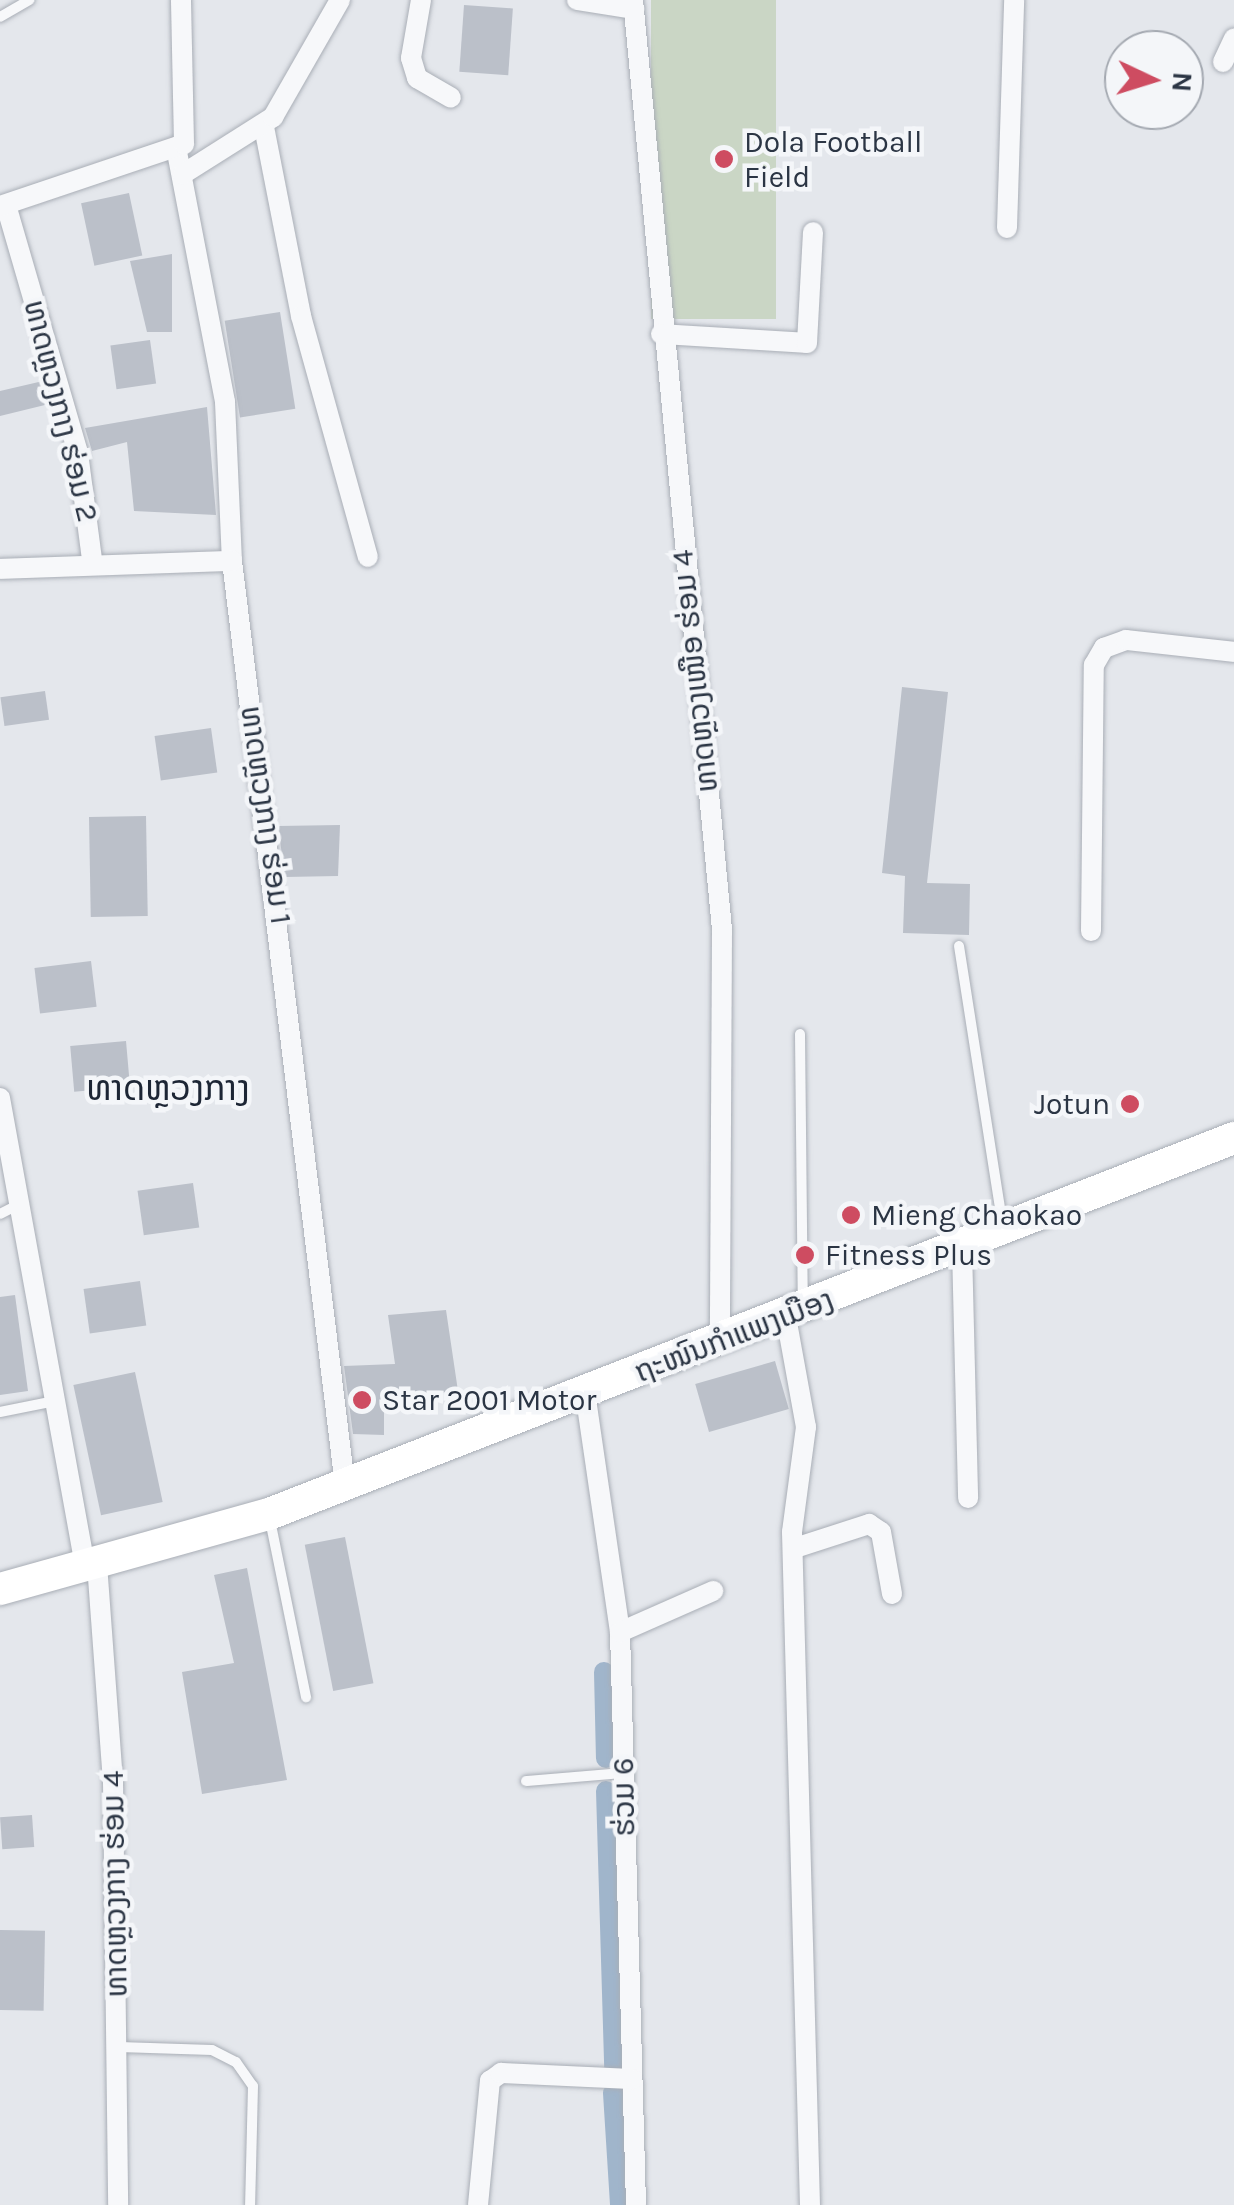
<!DOCTYPE html>
<html>
<head>
<meta charset="utf-8">
<style>
	body { margin:0 }
	#map { position:relative; width:1234px; height:2205px; overflow:hidden; background:#e4e7ec; font-family:Karla,"Noto Sans Lao",sans-serif }
	div>[style] { position:absolute }
	[style*='--x'] { left:calc(var(--x)*1px); top:calc(var(--y)*1px); width:calc(var(--w)*1px); rotate:calc(var(--a)*1deg) }
	.green>* { inset:0; background:#cad6c5; transform-origin:0 0 }
	.canal>* { height:20px; margin:-10px; padding:0 10px; transform-origin:10px; border-radius:10px; background:#a0b5cb }
	.building>* { inset:0; background:#bbc0c9; transform-origin:0 0 }
	.roads { filter:drop-shadow(0 0 2px #a9aeb6) drop-shadow(0 0 2px #a9aeb6) }
	.lane>* { height:10px; margin:-5px; padding:0 5px; transform-origin:5px; border-radius:5px; background:#f7f8fa }
	.street>* { height:20px; margin:-10px; padding:0 10px; transform-origin:10px; border-radius:10px; background:#f7f8fa }
	.primary>* { height:32px; margin:-16px; padding:0 16px; transform-origin:16px; border-radius:16px; background:#fff }
	.dots>* { width:28px; height:28px; translate:-50% -50%; box-sizing:border-box; border:5px solid #f4f6f9; border-radius:50% }
	span { translate:-50% -50%; white-space:nowrap; text-align:center; line-height:1.15; -webkit-text-stroke:9px #f4f6f9; paint-order:stroke }
	.poi-label { font-size:30px; color:#2b3544 }
	.left { translate:0 -50%; text-align:left }
	.right { translate:-100% -50%; text-align:right }
	.street-label { font-size:30px; color:#2b3544 }
	.quarter-label { font-size:35px; color:#1d2635 }
	.north { position:absolute; left:1104px; top:30px; width:100px; height:100px; box-sizing:border-box; background:#f4f6f9; border:2px solid #a4a9b1; border-radius:50%; rotate:94deg; font-size:28px; font-weight:700; line-height:40px; text-align:center; color:#2b3544 }
	.north::after { content:''; display:block; margin:auto; width:35px; height:45px; background:#ce4c61; clip-path:polygon(50% 0,100% 100%,50% 72%,0 100%) }
</style>
</head>
<body>
<div id="map">
	<div class="green">
		<div style="left:651px;top:0;width:125px;height:319px"></div>
	</div>
	<div class="canal">
		<div style="--x:604;--y:1672;--w:86;--a:88.7"></div>
		<div style="--x:606;--y:1791;--w:276;--a:88.3"></div>
		<div style="--x:613;--y:2093;--w:112;--a:86.4"></div>
	</div>
	<div class="building">
		<div style="left:464px;top:5px;width:49px;height:67px;rotate:4deg"></div>
		<div style="left:129px;top:193px;width:64px;height:49px;rotate:78deg"></div>
		<div style="clip-path:polygon(172px 254px,172px 332px,147px 332px,130px 261px)"></div>
		<div style="left:280px;top:312px;width:98px;height:56px;rotate:81deg"></div>
		<div style="left:150px;top:340px;width:44px;height:40px;rotate:82deg"></div>
		<div style="clip-path:polygon(43px 381px,49px 404px,0 416px,0 391px)"></div>
		<div style="clip-path:polygon(207px 407px,216px 515px,134px 511px,127px 442px,92px 451px,85px 428px)"></div>
		<div style="clip-path:polygon(902px 687px,948px 692px,927px 883px,970px 884px,969px 935px,903px 933px,905px 876px,882px 873px)"></div>
		<div style="left:45px;top:691px;width:29px;height:45px;rotate:82deg"></div>
		<div style="left:211px;top:728px;width:45px;height:57px;rotate:82deg"></div>
		<div style="left:146px;top:816px;width:100px;height:57px;rotate:89deg"></div>
		<div style="clip-path:polygon(340px 825px,338px 876px,285px 877px,278px 826px)"></div>
		<div style="left:91px;top:961px;width:46px;height:57px;rotate:83deg"></div>
		<div style="left:126px;top:1041px;width:46px;height:56px;rotate:85deg"></div>
		<div style="left:193px;top:1183px;width:45px;height:56px;rotate:82deg"></div>
		<div style="left:140px;top:1281px;width:45px;height:57px;rotate:82deg"></div>
		<div style="clip-path:polygon(15px 1295px,28px 1391px,0 1395px,0 1297px)"></div>
		<div style="clip-path:polygon(446px 1310px,458px 1391px,384px 1399px,384px 1435px,353px 1434px,344px 1366px,395px 1364px,388px 1315px)"></div>
		<div style="left:775px;top:1361px;width:50px;height:83px;rotate:74deg"></div>
		<div style="left:135px;top:1372px;width:133px;height:63px;rotate:78deg"></div>
		<div style="left:345px;top:1537px;width:149px;height:41px;rotate:79deg"></div>
		<div style="clip-path:polygon(247px 1568px,287px 1780px,202px 1794px,182px 1672px,234px 1663px,214px 1575px)"></div>
		<div style="left:32px;top:1815px;width:32px;height:32px;rotate:86deg"></div>
		<div style="left:0;top:1930px;width:45px;height:80px;rotate:1deg"></div>
	</div>
	<div class="roads">
		<div class="lane">
			<div style="--x:0;--y:17;--w:34;--a:-30"></div>
			<div style="--x:959;--y:946;--w:278;--a:81.1"></div>
			<div style="--x:800;--y:1034;--w:268;--a:89.4"></div>
			<div style="--x:0;--y:1214;--w:20;--a:-27"></div>
			<div style="--x:0;--y:1412;--w:56;--a:-11.3"></div>
			<div style="--x:270;--y:1520;--w:181;--a:78.5"></div>
			<div style="--x:526;--y:1781;--w:98;--a:-4.7"></div>
			<div style="--x:119;--y:2047;--w:93;--a:1.8"></div>
			<div style="--x:212;--y:2050;--w:27;--a:27"></div>
			<div style="--x:236;--y:2062;--w:29;--a:55"></div>
			<div style="--x:253;--y:2086;--w:119;--a:91.4"></div>
		</div>
		<div class="street">
			<div style="--x:421;--y:0;--w:59;--a:99.8"></div>
			<div style="--x:411;--y:58;--w:21;--a:73"></div>
			<div style="--x:417;--y:78;--w:39;--a:30"></div>
			<div style="--x:577;--y:0;--w:58;--a:9"></div>
			<div style="--x:633;--y:0;--w:934;--a:84.53"></div>
			<div style="--x:722;--y:930;--w:413;--a:90.3"></div>
			<div style="--x:1223;--y:62;--w:26;--a:-65"></div>
			<div style="--x:264;--y:127;--w:193;--a:78.9"></div>
			<div style="--x:301;--y:316;--w:250;--a:74.5"></div>
			<div style="--x:176;--y:147;--w:260;--a:79.1"></div>
			<div style="--x:225;--y:402;--w:159;--a:87.5"></div>
			<div style="--x:232;--y:561;--w:931;--a:83.03"></div>
			<div style="--x:183;--y:174;--w:107;--a:-32.3"></div>
			<div style="--x:273;--y:117;--w:135;--a:-60.2"></div>
			<div style="--x:6;--y:205;--w:258;--a:73.8"></div>
			<div style="--x:78;--y:453;--w:108;--a:82.5"></div>
			<div style="--x:0;--y:206;--w:194;--a:-18.6"></div>
			<div style="--x:184;--y:144;--w:144;--a:-91.2"></div>
			<div style="--x:1007;--y:228;--w:228;--a:-88.2"></div>
			<div style="--x:661;--y:334;--w:146;--a:3.5"></div>
			<div style="--x:807;--y:343;--w:111;--a:-86.9"></div>
			<div style="--x:0;--y:569;--w:232;--a:-2"></div>
			<div style="--x:1091;--y:931;--w:266;--a:-89.4"></div>
			<div style="--x:1094;--y:665;--w:20;--a:-60"></div>
			<div style="--x:1104;--y:648;--w:23;--a:-20"></div>
			<div style="--x:1126;--y:640;--w:109;--a:6.3"></div>
			<div style="--x:0;--y:1098;--w:478;--a:79.7"></div>
			<div style="--x:962;--y:1248;--w:250;--a:88.6"></div>
			<div style="--x:786;--y:1317;--w:112;--a:79.7"></div>
			<div style="--x:806;--y:1427;--w:106;--a:97.6"></div>
			<div style="--x:792;--y:1532;--w:673;--a:88.47"></div>
			<div style="--x:585;--y:1392;--w:243;--a:81.7"></div>
			<div style="--x:620;--y:1632;--w:573;--a:88.4"></div>
			<div style="--x:795;--y:1548;--w:78;--a:-18"></div>
			<div style="--x:869;--y:1524;--w:14;--a:34"></div>
			<div style="--x:881;--y:1532;--w:63;--a:79.9"></div>
			<div style="--x:97;--y:1564;--w:219;--a:85.8"></div>
			<div style="--x:113;--y:1782;--w:423;--a:89.3"></div>
			<div style="--x:620;--y:1632;--w:102;--a:-23.8"></div>
			<div style="--x:478;--y:2205;--w:125;--a:-84.5"></div>
			<div style="--x:490;--y:2081;--w:14;--a:-36"></div>
			<div style="--x:501;--y:2073;--w:131;--a:2.6"></div>
		</div>
		<div class="primary">
			<div style="--x:0;--y:1589;--w:279;--a:-15.6"></div>
			<div style="--x:269;--y:1514;--w:1036;--a:-21.29"></div>
		</div>
	</div>
	<div class="dots">
		<div style="left:724px;top:159px;background:#ce4c61"></div>
		<div style="left:1130px;top:1104px;background:#ce4c61"></div>
		<div style="left:851px;top:1215px;background:#ce4c61"></div>
		<div style="left:805px;top:1255px;background:#ce4c61"></div>
		<div style="left:362px;top:1400px;background:#ce4c61"></div>
	</div>
	<div class="poi-label">
		<span class="left" style="left:744px;top:159px">Dola Football<br>Field</span>
		<span class="right" style="left:1110px;top:1104px">Jotun</span>
		<span class="left" style="left:871px;top:1215px">Mieng Chaokao</span>
		<span class="left" style="left:825px;top:1255px">Fitness Plus</span>
		<span class="left" style="left:382px;top:1400px">Star 2001 Motor</span>
	</div>
	<div class="street-label">
		<span style="left:61px;top:411px;rotate:76deg">ທາດຫຼວງກາງ ຮ່ອມ 2</span>
		<span style="left:695px;top:671px;rotate:-96deg">ທາດຫຼວງເໜືອ ຮ່ອມ 4</span>
		<span style="left:266px;top:815px;rotate:82deg">ທາດຫຼວງກາງ ຮ່ອມ 1</span>
		<span style="left:734px;top:1336px;rotate:-21deg">ຖະໜົນກຳແພງເມືອງ</span>
		<span style="left:624px;top:1797px;rotate:-91deg">ຮ່ວມ 6</span>
		<span style="left:115px;top:1884px;rotate:-91deg">ທາດຫຼວງກາງ ຮ່ອມ 4</span>
	</div>
	<div class="quarter-label">
		<span style="left:168px;top:1089px">ທາດຫຼວງກາງ</span>
	</div>
	<div class="north">N</div>
</div>
</body>
</html>
